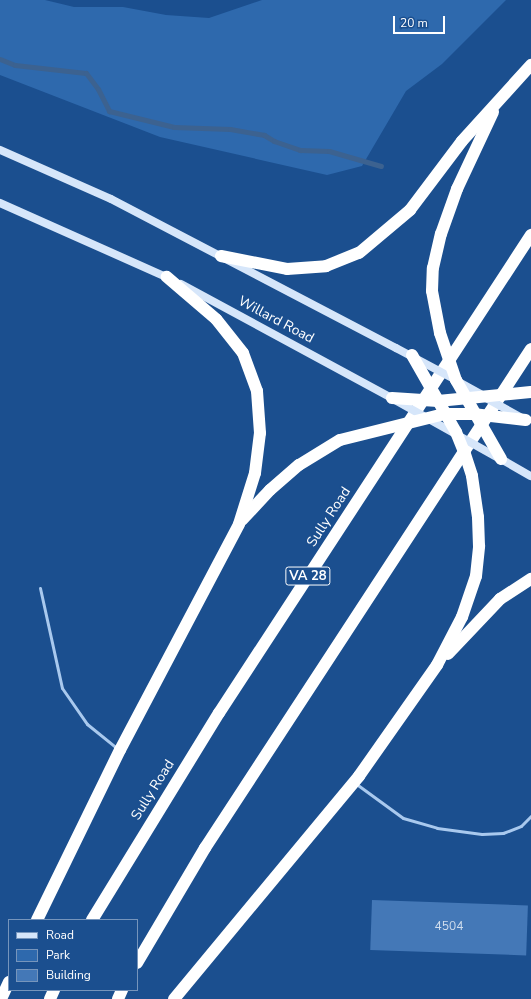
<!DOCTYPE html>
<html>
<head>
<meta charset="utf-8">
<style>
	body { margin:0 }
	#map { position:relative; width:531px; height:999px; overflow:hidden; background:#1b4f8f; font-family:"Nunito Sans",sans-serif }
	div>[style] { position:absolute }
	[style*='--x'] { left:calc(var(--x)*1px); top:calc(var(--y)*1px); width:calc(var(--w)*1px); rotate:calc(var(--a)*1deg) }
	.green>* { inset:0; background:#2e69ad }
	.stream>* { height:5px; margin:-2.5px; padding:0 2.5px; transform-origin:2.5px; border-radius:2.5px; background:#3c6290 }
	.building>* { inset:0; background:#4478b7; transform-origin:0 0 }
	.service>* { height:3px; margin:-1.5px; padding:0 1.5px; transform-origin:1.5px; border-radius:1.5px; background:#a9c9ee }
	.secondary>* { height:8px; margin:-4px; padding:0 4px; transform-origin:4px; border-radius:4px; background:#d6e6fa }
	.motorway>* { height:12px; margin:-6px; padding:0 6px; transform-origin:6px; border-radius:6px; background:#fff }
	.secondary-bridge>* { height:8px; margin:-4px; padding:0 4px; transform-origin:4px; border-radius:4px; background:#d6e6fa }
	.motorway-bridge>* { height:12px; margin:-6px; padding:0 6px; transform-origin:6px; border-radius:6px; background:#fff }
	span { translate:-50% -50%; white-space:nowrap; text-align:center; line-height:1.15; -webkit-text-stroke:3.5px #1b4f8f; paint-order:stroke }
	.number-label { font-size:12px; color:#d0dded }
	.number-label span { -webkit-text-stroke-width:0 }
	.shield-label span { padding:1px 3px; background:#1b4f8f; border:1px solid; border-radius:3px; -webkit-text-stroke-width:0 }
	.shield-label { font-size:13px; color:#fff; font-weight:700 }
	.street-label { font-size:14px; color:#fff }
	.legend { position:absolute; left:8px; top:919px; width:130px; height:72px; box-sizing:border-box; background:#1b4f8f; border:1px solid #7695bc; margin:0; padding:5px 7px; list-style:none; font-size:12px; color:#fff }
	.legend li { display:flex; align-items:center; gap:8px; height:20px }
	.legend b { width:20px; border:1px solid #7695bc }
	.scale { position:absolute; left:393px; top:16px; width:52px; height:18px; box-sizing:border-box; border:2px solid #fff; border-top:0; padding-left:5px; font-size:12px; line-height:14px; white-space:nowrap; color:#fff; -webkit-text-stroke:3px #1b4f8f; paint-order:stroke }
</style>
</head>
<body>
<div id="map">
	<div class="green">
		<div style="clip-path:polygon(0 0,45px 0,74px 7px,123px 7px,166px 15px,209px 18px,262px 0,506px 0,442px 64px,406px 91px,362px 166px,327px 175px,160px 137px,0 75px)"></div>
	</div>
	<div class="stream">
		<div style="--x:0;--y:59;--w:16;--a:22"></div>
		<div style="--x:15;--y:65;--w:71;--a:6.4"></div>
		<div style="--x:86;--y:73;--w:20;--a:53"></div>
		<div style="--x:98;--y:89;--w:25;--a:63"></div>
		<div style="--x:109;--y:111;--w:67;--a:13.8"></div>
		<div style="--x:174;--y:127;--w:56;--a:2"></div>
		<div style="--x:230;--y:129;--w:35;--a:10"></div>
		<div style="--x:264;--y:135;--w:12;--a:31"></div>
		<div style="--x:274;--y:141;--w:28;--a:19"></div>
		<div style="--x:300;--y:150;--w:29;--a:2"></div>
		<div style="--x:329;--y:151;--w:54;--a:16.1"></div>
	</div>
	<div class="building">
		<div style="left:372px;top:900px;width:156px;height:50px;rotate:2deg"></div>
	</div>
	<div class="service">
		<div style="--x:40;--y:588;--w:102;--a:77.6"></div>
		<div style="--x:62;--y:688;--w:44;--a:55.2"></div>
		<div style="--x:87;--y:724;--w:40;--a:39"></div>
		<div style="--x:355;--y:783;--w:59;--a:36.1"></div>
		<div style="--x:403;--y:818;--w:35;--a:16"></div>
		<div style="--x:437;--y:828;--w:45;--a:7.6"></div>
		<div style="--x:482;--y:834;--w:21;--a:-3"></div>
		<div style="--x:503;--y:833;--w:19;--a:-21"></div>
		<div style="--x:521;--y:826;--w:14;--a:-45"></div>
	</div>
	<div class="secondary">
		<div style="--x:0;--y:150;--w:121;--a:23.8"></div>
		<div style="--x:111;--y:199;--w:322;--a:27.6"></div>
		<div style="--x:0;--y:203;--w:187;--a:24"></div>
		<div style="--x:181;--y:284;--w:240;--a:28.4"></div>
		<div style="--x:457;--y:381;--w:31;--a:29"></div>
		<div style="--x:501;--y:459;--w:34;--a:30"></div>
	</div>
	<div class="motorway">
		<div style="--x:221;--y:256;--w:67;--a:11.1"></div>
		<div style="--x:287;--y:269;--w:39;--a:-4"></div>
		<div style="--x:326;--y:266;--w:35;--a:-22"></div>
		<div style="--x:359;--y:253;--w:67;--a:-40.1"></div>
		<div style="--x:410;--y:210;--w:86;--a:-53"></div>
		<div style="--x:462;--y:141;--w:103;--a:-47.8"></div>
		<div style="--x:432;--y:291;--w:23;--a:-88"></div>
		<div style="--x:433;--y:268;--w:35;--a:-77"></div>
		<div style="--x:441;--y:234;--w:48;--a:-70.4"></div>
		<div style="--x:457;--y:189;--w:85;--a:-64.9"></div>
		<div style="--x:242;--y:520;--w:41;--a:-47"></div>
		<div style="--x:270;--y:490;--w:38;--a:-41"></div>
		<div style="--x:299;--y:465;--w:48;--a:-31.4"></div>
		<div style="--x:448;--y:654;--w:76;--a:-46.6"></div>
		<div style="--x:500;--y:599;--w:37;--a:-33"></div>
		<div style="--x:37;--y:920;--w:189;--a:-64"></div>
		<div style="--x:120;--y:750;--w:255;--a:-62.2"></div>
		<div style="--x:239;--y:524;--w:53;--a:-72.6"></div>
		<div style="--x:255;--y:473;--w:40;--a:-82.9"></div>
		<div style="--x:260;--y:433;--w:42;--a:-94.1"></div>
		<div style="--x:257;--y:391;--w:40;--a:-110.2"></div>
		<div style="--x:243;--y:353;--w:43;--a:-128.5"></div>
		<div style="--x:216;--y:319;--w:65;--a:-139.4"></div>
		<div style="--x:92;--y:920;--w:243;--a:-58.5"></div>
		<div style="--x:219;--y:713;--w:571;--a:-56.87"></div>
		<div style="--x:137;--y:963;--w:134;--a:-59.4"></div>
		<div style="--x:205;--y:848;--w:596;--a:-56.84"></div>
		<div style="--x:1;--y:999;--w:19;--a:-65"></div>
		<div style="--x:50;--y:999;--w:10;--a:-66"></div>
		<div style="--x:118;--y:999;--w:10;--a:-66"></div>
		<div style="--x:174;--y:999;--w:290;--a:-50.3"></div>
		<div style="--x:359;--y:776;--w:136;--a:-54.9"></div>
		<div style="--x:437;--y:665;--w:54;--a:-62.5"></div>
		<div style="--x:462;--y:617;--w:43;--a:-71.1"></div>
		<div style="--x:476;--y:576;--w:30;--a:-84"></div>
		<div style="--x:479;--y:546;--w:29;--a:-92"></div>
	</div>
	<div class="secondary-bridge">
		<div style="--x:396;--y:348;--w:68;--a:28.1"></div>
		<div style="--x:486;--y:398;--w:41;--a:29.1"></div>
		<div style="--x:395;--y:400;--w:120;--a:29.3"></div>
	</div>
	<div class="motorway-bridge">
		<div style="--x:432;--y:291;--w:43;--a:79.2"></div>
		<div style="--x:440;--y:333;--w:50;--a:71.2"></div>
		<div style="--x:456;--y:380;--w:91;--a:60.3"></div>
		<div style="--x:412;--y:355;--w:89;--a:60.3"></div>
		<div style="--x:456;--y:432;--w:24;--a:68"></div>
		<div style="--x:465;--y:454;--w:23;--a:72"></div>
		<div style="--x:472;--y:476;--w:41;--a:81.7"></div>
		<div style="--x:392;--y:398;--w:46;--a:3.7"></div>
		<div style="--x:438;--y:401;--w:93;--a:-5.5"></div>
		<div style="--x:340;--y:440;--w:107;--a:-14"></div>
		<div style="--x:444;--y:414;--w:29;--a:0"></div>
		<div style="--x:473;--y:414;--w:53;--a:6.5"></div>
	</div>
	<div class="number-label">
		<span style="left:449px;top:927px">4504</span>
	</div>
	<div class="shield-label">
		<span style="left:308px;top:576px">VA 28</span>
	</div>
	<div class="street-label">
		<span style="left:276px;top:320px;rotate:28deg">Willard Road</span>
		<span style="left:329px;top:517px;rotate:-57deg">Sully Road</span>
		<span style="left:153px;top:790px;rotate:-58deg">Sully Road</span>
	</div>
	<ul class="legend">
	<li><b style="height:5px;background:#d6e6fa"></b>Road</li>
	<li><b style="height:11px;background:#2e69ad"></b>Park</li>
	<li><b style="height:11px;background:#4478b7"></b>Building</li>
	</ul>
	<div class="scale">20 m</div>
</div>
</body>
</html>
